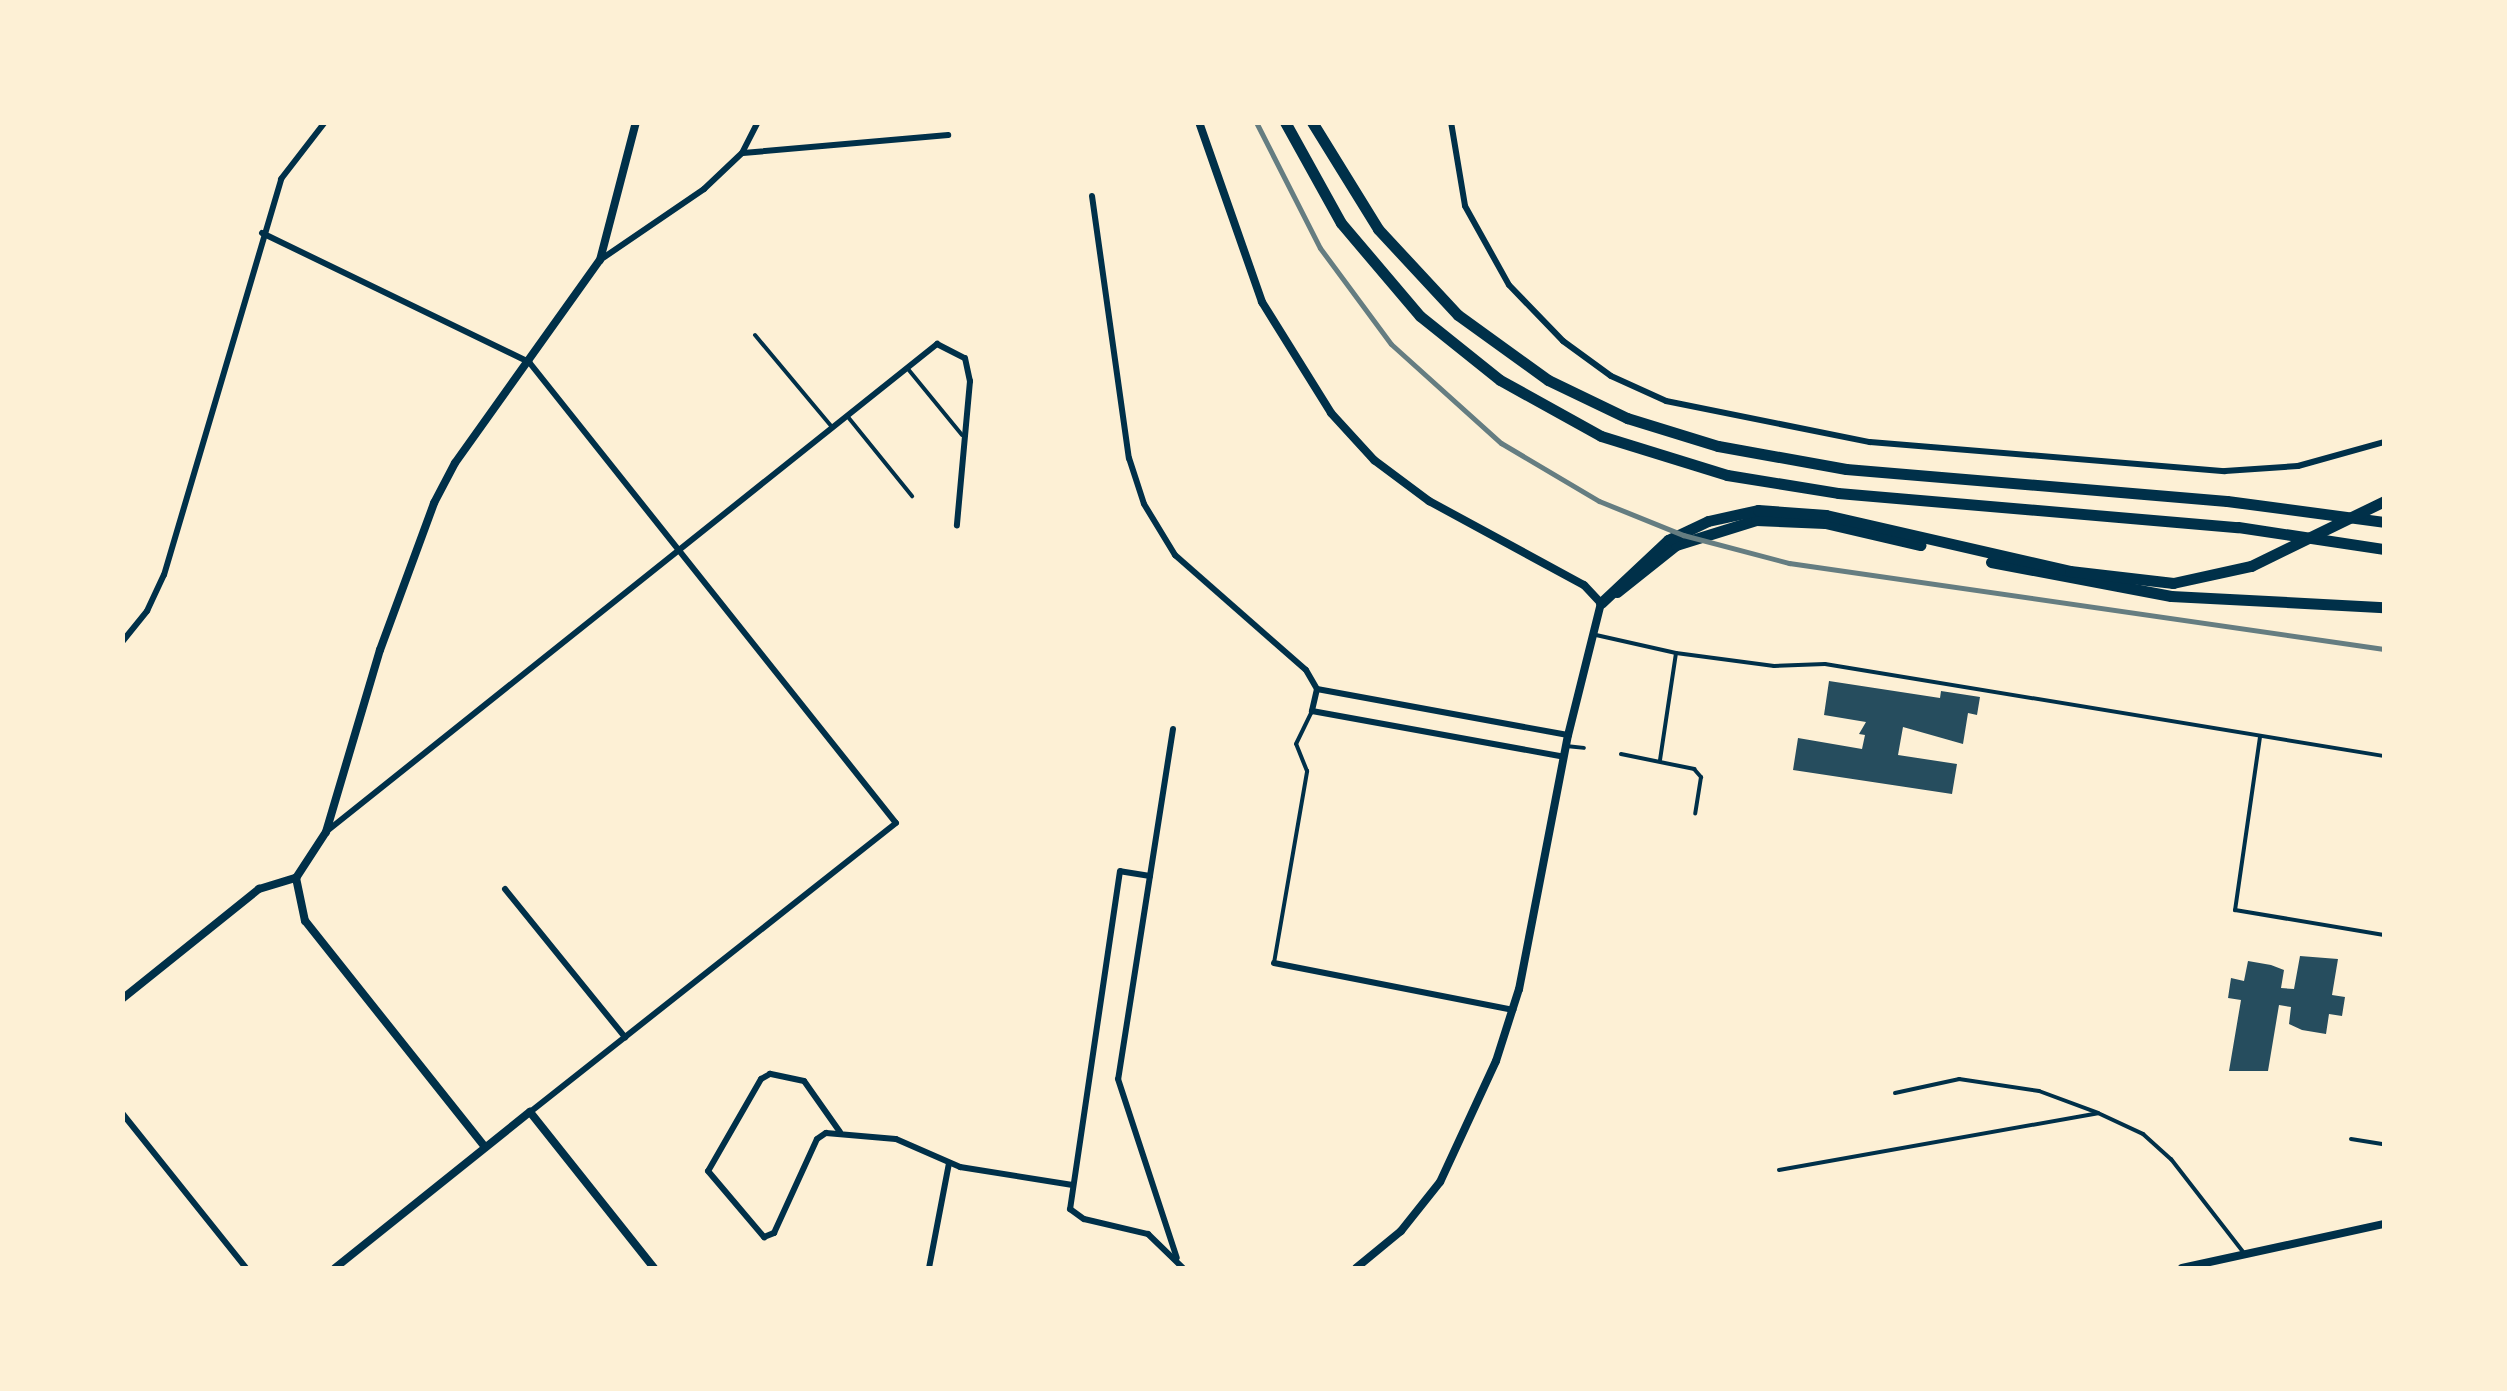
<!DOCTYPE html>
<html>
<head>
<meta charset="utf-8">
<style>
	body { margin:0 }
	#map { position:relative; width:2507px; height:1391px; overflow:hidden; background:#fdf0d5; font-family:"IBM Plex Serif",serif }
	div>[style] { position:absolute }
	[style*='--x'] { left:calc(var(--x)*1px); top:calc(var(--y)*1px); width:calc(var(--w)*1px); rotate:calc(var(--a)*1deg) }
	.building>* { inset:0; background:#264d5e }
	.service>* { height:4px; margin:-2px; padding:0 2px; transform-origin:2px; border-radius:2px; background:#003049 }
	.minor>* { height:6px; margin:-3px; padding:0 3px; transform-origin:3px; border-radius:3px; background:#003049 }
	.tertiary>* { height:8px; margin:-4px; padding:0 4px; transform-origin:4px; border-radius:4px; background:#003049 }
	.motorway>* { height:11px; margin:-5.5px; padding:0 5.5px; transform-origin:5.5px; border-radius:5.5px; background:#003049 }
	.rail>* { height:5px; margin:-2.5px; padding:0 2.5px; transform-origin:2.5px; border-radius:2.5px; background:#657d81 }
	span { translate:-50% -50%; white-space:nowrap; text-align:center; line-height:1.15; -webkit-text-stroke:10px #fdf0d5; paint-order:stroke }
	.frame { position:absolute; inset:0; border:125px solid #fdf0d5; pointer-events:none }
</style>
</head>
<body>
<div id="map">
	<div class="building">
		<div style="clip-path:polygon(1829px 681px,1940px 698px,1941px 691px,1980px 697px,1977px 715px,1968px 713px,1963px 744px,1903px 727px,1898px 755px,1957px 764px,1952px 794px,1793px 770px,1798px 738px,1862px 749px,1865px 735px,1859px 734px,1866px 722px,1824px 715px)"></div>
		<div style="clip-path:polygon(2300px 956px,2338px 959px,2332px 995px,2345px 997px,2342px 1016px,2329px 1014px,2326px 1034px,2302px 1030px,2289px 1024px,2291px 1007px,2279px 1005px,2268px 1071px,2229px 1071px,2241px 1000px,2228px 998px,2231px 978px,2244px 981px,2248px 961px,2271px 965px,2284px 970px,2281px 988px,2294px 989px)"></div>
	</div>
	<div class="service">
		<div style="--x:755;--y:335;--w:120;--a:50.1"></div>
		<div style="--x:908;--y:369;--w:85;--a:50.7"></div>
		<div style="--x:848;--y:417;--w:102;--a:51"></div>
		<div style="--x:1596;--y:635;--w:82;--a:12.7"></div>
		<div style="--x:1676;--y:653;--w:99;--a:7.6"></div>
		<div style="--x:1774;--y:666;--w:51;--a:-2.2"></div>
		<div style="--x:1825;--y:664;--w:567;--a:9.35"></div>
		<div style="--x:2260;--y:737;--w:175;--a:98.2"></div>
		<div style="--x:2235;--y:910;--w:151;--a:9.5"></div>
		<div style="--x:1566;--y:746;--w:18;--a:6"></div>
		<div style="--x:1621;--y:754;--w:75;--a:11.6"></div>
		<div style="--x:1694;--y:769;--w:11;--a:49"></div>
		<div style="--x:1701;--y:777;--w:37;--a:99"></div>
		<div style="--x:1660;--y:760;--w:108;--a:-81.5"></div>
		<div style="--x:1274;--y:963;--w:195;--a:-80.2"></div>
		<div style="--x:1307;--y:771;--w:29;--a:-112"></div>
		<div style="--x:1296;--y:744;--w:37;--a:-64"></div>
		<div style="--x:1895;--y:1093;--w:66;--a:-12.3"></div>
		<div style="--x:1959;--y:1079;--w:81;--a:8.5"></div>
		<div style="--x:2039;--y:1091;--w:63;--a:20.4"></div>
		<div style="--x:2351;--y:1139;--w:33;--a:9"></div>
		<div style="--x:1779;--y:1170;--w:324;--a:-10.1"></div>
		<div style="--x:2098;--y:1113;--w:50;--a:25"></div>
		<div style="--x:2143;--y:1134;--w:38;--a:42"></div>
		<div style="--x:2171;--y:1159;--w:119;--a:52.2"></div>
	</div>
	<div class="minor">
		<div style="--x:1451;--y:122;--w:85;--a:80.5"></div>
		<div style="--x:1465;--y:206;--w:90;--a:60.9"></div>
		<div style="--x:1509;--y:285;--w:78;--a:46"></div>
		<div style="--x:1563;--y:341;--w:59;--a:36.1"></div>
		<div style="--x:1611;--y:376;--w:60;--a:24.4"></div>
		<div style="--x:1666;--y:401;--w:208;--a:11.4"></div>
		<div style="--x:1870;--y:442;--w:356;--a:4.7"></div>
		<div style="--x:2225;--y:471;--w:73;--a:-3.9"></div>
		<div style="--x:2298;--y:466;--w:89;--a:-15.6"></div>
		<div style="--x:743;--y:153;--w:206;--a:-5"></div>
		<div style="--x:1092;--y:196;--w:265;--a:82"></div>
		<div style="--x:1129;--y:458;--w:48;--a:71.9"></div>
		<div style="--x:1144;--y:504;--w:60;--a:58.7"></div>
		<div style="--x:1175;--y:555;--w:174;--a:41.3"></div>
		<div style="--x:1306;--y:670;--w:22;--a:60"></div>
		<div style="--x:1317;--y:689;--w:23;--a:103"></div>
		<div style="--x:1312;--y:711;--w:256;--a:10.3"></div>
		<div style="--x:262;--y:233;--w:297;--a:25.8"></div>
		<div style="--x:529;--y:362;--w:589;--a:51.48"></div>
		<div style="--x:896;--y:823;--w:466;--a:141.7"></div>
		<div style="--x:600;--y:260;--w:126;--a:-34.3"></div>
		<div style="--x:704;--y:189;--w:52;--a:-43.5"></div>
		<div style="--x:742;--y:153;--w:35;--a:-63"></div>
		<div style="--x:122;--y:642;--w:40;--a:-51"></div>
		<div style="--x:147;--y:611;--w:40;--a:-65"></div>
		<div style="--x:164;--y:575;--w:413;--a:-73.5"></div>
		<div style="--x:281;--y:179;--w:72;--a:-52.3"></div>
		<div style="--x:1317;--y:689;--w:255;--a:10.4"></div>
		<div style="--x:1173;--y:729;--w:354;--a:98.9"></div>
		<div style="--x:1118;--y:1079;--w:188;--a:71.8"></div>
		<div style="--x:327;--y:831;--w:781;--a:-38.6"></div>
		<div style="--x:937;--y:344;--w:31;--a:27"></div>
		<div style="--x:965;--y:358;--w:24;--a:78"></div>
		<div style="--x:970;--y:381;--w:145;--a:95.2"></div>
		<div style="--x:1150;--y:876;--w:30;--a:-171"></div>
		<div style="--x:1120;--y:871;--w:342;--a:98.4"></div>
		<div style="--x:1070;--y:1209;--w:17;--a:36"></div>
		<div style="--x:1084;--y:1219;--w:66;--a:13.2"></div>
		<div style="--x:1148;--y:1234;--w:49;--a:44.2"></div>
		<div style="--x:505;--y:889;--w:191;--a:51"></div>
		<div style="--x:1274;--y:963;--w:244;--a:11.1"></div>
		<div style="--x:122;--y:1113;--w:198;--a:51.3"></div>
		<div style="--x:840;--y:1132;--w:62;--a:-125.2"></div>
		<div style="--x:804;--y:1081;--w:35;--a:-168"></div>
		<div style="--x:770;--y:1074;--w:10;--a:151"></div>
		<div style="--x:761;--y:1079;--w:106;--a:119.9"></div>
		<div style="--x:708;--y:1171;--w:87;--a:49.7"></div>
		<div style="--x:764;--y:1237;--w:11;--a:-22"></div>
		<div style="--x:774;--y:1233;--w:103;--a:-65.4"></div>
		<div style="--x:817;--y:1139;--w:11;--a:-34"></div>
		<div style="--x:826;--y:1133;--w:70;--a:4.9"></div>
		<div style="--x:896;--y:1139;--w:70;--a:23.6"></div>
		<div style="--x:960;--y:1167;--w:114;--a:9.1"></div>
		<div style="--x:929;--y:1268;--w:107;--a:-79.2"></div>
	</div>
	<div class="tertiary">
		<div style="--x:1199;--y:122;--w:191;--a:70.7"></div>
		<div style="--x:1262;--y:302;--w:131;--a:58.1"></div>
		<div style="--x:1331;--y:413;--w:64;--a:47.5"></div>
		<div style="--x:1374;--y:460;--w:69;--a:36.7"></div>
		<div style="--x:1429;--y:501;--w:176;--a:28.5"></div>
		<div style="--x:1584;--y:585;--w:25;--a:47"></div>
		<div style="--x:1601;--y:603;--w:136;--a:104"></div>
		<div style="--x:1568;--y:735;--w:259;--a:100.9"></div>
		<div style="--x:1519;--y:989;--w:76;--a:107.7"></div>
		<div style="--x:1496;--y:1061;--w:133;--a:114.8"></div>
		<div style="--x:1440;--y:1182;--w:63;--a:128.5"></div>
		<div style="--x:1401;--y:1231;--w:58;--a:140.6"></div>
		<div style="--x:122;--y:999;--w:176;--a:-38.8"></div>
		<div style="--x:259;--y:889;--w:39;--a:-17"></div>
		<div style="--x:485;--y:1147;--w:289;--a:-128.5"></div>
		<div style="--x:305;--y:921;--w:44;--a:-101.8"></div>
		<div style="--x:296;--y:878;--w:55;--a:-56.9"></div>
		<div style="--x:326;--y:832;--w:190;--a:-73.5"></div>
		<div style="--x:380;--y:650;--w:157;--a:-69.8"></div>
		<div style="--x:434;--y:503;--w:45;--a:-62.3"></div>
		<div style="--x:455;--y:463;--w:249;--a:-54.5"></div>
		<div style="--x:600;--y:260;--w:143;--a:-75.4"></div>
		<div style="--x:335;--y:1268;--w:250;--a:-38.7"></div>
		<div style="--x:530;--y:1112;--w:199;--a:51.5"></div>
		<div style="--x:2182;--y:1268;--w:207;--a:-12.3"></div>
	</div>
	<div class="motorway">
		<div style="--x:1285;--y:122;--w:115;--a:61"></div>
		<div style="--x:1341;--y:223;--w:122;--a:49.7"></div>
		<div style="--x:1420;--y:316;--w:102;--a:38.7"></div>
		<div style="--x:1500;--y:380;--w:115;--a:29"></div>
		<div style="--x:1601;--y:436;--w:132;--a:17.2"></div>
		<div style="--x:1727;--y:475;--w:112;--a:9.2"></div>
		<div style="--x:1838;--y:493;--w:401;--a:4.9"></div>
		<div style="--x:2238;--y:527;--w:148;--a:8.6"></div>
		<div style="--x:1312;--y:122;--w:126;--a:58.3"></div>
		<div style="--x:1378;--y:229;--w:117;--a:47.1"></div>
		<div style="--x:1458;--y:315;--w:111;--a:35.8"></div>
		<div style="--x:1548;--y:380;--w:88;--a:25.7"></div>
		<div style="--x:1627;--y:418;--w:95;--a:17.1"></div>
		<div style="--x:1718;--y:446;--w:130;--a:10.2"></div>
		<div style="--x:1846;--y:469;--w:382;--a:4.8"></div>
		<div style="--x:2227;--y:501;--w:158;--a:7.6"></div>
		<div style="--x:1991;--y:562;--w:183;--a:10.7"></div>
		<div style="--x:2171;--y:596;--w:213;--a:3"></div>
		<div style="--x:1617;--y:592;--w:75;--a:-38.5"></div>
		<div style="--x:1676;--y:545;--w:84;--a:-17.4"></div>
		<div style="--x:1756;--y:520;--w:69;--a:2.5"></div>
		<div style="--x:1825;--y:523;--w:98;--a:13"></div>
		<div style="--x:1601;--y:603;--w:92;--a:-43.2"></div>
		<div style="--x:1668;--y:540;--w:44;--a:-25.4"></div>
		<div style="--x:1708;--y:521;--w:51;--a:-12.4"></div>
		<div style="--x:1758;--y:510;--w:68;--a:4.2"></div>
		<div style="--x:1826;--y:515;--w:250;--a:12.9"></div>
		<div style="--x:2070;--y:571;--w:104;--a:6.6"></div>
		<div style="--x:2173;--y:583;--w:80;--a:-12.3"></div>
		<div style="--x:2251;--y:566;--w:148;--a:-26"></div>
	</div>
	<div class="rail">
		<div style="--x:1256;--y:122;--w:141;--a:63.1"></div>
		<div style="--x:1320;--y:248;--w:119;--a:53.5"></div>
		<div style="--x:1391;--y:344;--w:148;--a:42"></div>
		<div style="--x:1501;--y:443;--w:114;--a:30.6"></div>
		<div style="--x:1599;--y:501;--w:91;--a:22"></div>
		<div style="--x:1683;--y:535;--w:110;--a:14.8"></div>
		<div style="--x:1789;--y:563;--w:601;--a:8.22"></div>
	</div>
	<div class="frame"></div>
</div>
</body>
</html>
